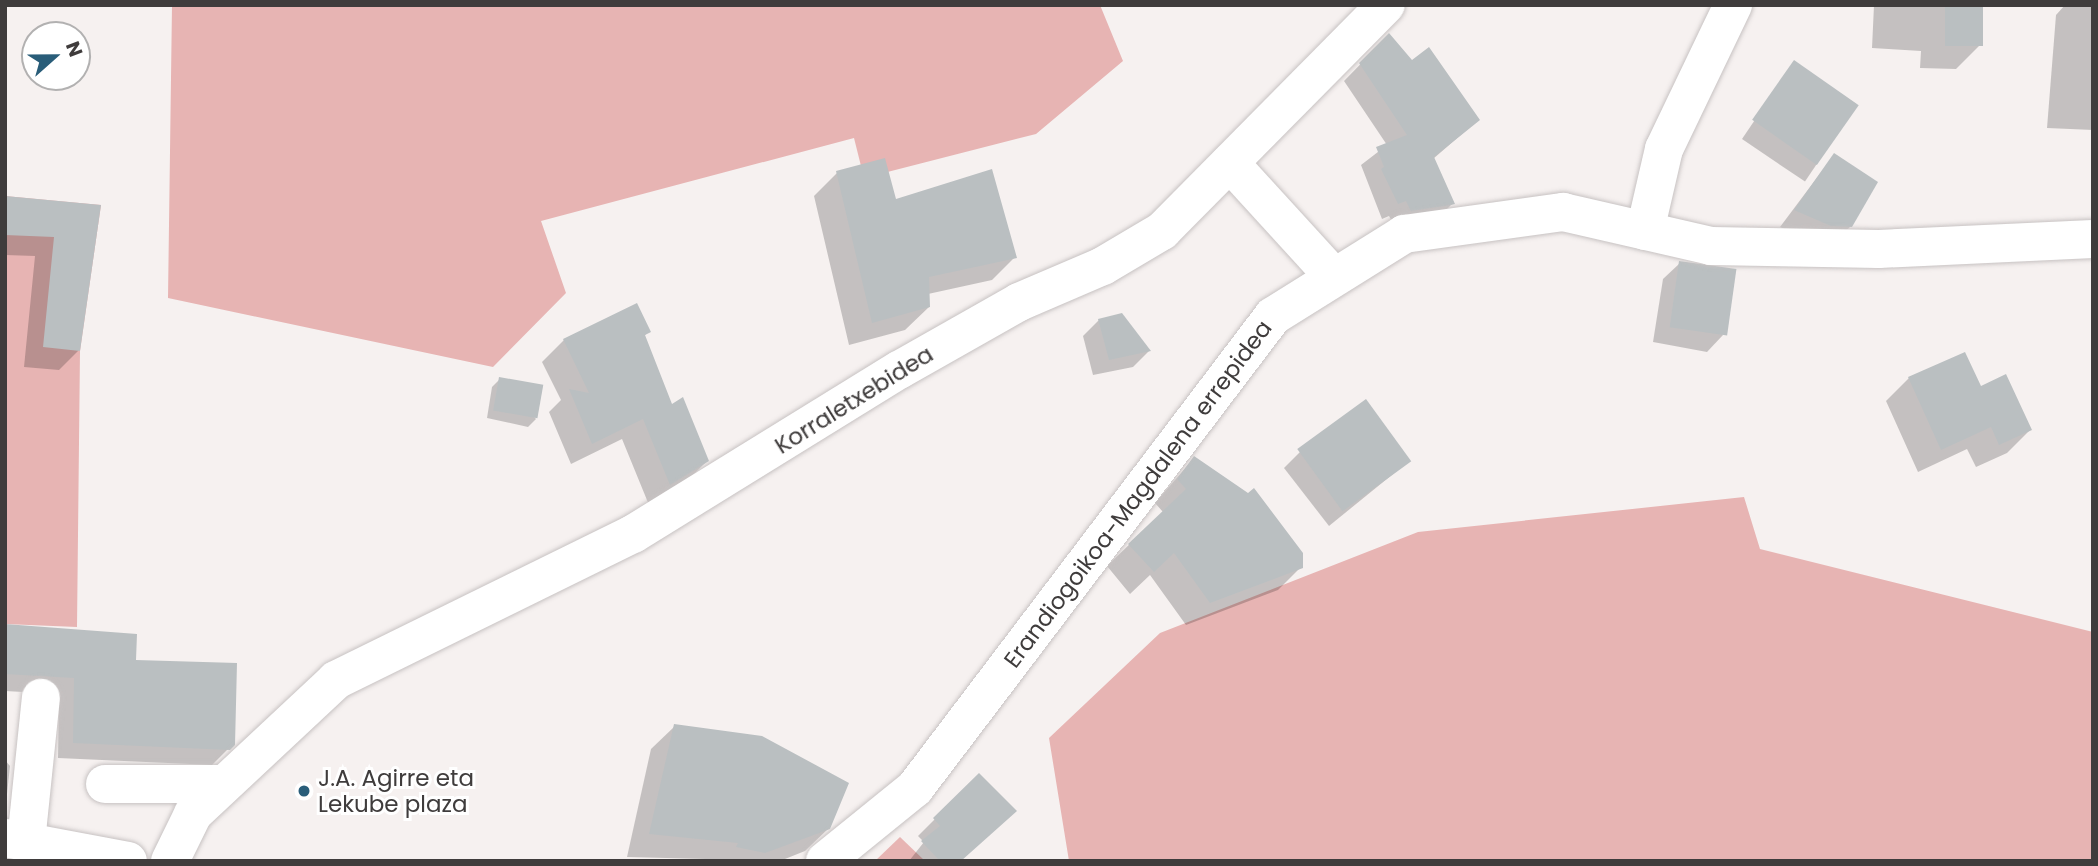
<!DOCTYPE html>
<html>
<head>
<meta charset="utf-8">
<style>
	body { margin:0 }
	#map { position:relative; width:2098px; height:866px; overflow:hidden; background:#f6f1f0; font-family:Poppins,sans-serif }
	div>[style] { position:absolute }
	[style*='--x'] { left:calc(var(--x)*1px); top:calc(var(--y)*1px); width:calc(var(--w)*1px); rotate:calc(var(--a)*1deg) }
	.green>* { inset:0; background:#e7b4b3 }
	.shadow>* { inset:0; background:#0003; transform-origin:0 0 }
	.building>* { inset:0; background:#babfc1; transform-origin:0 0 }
	.roads { filter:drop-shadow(0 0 2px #c7c2c2) drop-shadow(0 0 2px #c7c2c2) }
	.minor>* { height:38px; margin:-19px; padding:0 19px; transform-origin:19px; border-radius:19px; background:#fff }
	.dots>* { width:19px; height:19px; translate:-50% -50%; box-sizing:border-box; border:4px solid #fff; border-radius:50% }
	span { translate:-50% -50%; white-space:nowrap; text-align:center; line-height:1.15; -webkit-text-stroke:6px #fff; paint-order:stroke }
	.street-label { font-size:23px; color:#3f3c3c }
	.poi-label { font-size:23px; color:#3f3c3c }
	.left { translate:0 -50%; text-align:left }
	.frame { position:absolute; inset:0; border:7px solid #3f3c3c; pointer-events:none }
	.north { position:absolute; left:21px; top:21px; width:70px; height:70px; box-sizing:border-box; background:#fff; border:2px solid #b2b1b1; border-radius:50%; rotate:69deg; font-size:19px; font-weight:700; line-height:28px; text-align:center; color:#3f3c3c }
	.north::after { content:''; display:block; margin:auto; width:24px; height:32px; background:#295d79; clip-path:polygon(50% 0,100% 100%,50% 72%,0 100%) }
</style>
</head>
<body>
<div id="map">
	<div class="green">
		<div style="clip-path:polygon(172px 5px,1100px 5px,1123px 61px,1036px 134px,864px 178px,854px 138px,541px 221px,566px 293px,493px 367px,168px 298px)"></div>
		<div style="clip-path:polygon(5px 196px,101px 205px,80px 351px,77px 627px,5px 624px)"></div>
		<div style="clip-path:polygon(1744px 497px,1760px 549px,2093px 632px,2093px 861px,1069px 861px,1049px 738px,1160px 633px,1418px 532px)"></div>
		<div style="clip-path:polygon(900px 837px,925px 861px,875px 861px)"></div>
	</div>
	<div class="shadow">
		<div style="clip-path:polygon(1874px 5px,1981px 5px,1979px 46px,1956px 69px,1920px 68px,1921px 51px,1872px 48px)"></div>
		<div style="clip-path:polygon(2065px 5px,2093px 5px,2093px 130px,2047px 128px,2056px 15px)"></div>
		<div style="clip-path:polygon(1389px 35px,1411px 62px,1478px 120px,1433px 159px,1452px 204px,1437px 219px,1395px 226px,1389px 216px,1382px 219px,1361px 165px,1387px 145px,1344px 81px)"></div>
		<div style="left:1794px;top:62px;width:76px;height:93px;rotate:34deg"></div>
		<div style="clip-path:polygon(1834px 155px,1851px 226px,1834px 242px,1814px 242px,1780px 227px)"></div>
		<div style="clip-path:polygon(837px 173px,894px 201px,1015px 257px,992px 280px,928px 294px,929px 307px,905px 330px,849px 345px,814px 196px)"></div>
		<div style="clip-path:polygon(5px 200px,99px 207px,79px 350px,59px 370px,24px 367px,35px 256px,5px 255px)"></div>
		<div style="clip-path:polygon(1680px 263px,1723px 335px,1707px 352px,1653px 342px,1663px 279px)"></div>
		<div style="clip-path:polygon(1099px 320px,1149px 351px,1133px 367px,1093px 375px,1083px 336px)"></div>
		<div style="clip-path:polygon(648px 332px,643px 337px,671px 407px,707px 461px,686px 482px,649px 505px,622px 439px,571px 464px,549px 412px,561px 400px,542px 362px,564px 340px)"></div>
		<div style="clip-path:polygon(1909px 378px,1980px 388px,2030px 430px,2007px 453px,1976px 467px,1967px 449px,1918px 472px,1886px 401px)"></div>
		<div style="clip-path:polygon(500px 379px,536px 419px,528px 427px,487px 418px,492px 387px)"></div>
		<div style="clip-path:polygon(1300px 452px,1409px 461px,1329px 526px,1284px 468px)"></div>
		<div style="clip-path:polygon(1194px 458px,1301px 567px,1278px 590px,1186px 625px,1150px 575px,1130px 594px,1107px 566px,1163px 512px,1155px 503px)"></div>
		<div style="clip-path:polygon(5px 626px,135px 661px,233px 744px,212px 765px,58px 758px,59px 694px,5px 691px)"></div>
		<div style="clip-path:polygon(675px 726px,829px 828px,805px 851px,780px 861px,627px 857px,651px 749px)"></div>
		<div style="clip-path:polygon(5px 760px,10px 766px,5px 813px)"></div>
		<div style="clip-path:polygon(979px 775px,960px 861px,909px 861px,924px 842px,918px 836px)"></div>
	</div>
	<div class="building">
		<div style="left:1945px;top:5px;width:38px;height:41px"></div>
		<div style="clip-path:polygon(1389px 33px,1412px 60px,1429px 47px,1480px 120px,1434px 157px,1455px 204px,1451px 205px,1411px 211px,1406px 201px,1398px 204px,1381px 169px,1384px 167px,1376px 147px,1407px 135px,1359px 63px)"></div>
		<div style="left:1794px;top:60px;width:79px;height:73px;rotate:35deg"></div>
		<div style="clip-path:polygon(1834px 153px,1878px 182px,1852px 227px,1831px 226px,1794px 210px)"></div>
		<div style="clip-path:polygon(885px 158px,896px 199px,992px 169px,1017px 258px,929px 277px,930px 307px,872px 323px,836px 171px)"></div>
		<div style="clip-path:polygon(5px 196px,101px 205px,80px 351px,43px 347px,54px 237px,5px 235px)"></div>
		<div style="left:1679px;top:261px;width:58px;height:67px;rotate:8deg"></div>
		<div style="clip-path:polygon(637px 303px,651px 332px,645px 335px,672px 404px,683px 397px,709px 461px,670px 485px,643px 419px,592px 444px,569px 389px,589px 393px,563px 339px)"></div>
		<div style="clip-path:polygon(1122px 313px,1151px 351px,1109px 360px,1098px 319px)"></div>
		<div style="clip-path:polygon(1965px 352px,1981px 386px,2006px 374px,2032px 430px,1999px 445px,1991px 427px,1941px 450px,1908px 377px)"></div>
		<div style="left:499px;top:377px;width:45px;height:34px;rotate:10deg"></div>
		<div style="left:1366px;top:399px;width:77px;height:85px;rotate:54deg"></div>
		<div style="clip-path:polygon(1194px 456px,1248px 493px,1254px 488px,1303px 553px,1303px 568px,1210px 603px,1174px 553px,1154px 572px,1128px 544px,1186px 489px,1177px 479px)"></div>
		<div style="clip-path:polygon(5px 624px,137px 634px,136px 660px,237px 663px,235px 745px,230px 750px,73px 743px,74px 678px,5px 674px)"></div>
		<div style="clip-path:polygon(674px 724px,762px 736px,849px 783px,830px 829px,765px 853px,736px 847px,738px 843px,649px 834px)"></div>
		<div style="clip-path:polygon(979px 773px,1017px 811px,961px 861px,940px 861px,921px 841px,940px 826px,933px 818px)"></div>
	</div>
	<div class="roads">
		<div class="minor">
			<div style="--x:1230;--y:163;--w:154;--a:47.6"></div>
			<div style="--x:1645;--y:231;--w:84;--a:-77"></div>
			<div style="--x:1664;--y:149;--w:160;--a:-64.4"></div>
			<div style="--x:105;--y:784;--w:119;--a:0"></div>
			<div style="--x:5;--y:838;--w:125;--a:10.6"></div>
			<div style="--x:26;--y:842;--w:145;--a:-84.1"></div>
			<div style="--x:170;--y:861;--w:52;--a:-63.9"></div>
			<div style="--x:193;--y:814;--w:196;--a:-43.1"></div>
			<div style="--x:336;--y:680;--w:331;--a:-26.2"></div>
			<div style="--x:633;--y:534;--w:312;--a:-31.7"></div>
			<div style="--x:899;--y:370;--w:138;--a:-29.5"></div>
			<div style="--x:1019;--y:302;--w:91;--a:-23.2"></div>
			<div style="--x:1103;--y:266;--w:69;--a:-30.7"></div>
			<div style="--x:1162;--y:231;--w:318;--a:-45.3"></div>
			<div style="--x:825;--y:861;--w:116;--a:-39"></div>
			<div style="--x:915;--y:788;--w:592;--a:-52.82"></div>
			<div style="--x:1273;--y:316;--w:155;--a:-32"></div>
			<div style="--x:1404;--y:234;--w:161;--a:-7.9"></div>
			<div style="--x:1563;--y:212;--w:152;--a:12.9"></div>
			<div style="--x:1711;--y:246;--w:168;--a:1"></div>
			<div style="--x:1879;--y:249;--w:214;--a:-2.7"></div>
		</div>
	</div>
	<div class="dots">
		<div style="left:304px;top:791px;background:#295d79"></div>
	</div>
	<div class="street-label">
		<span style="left:854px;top:400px;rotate:-32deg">Korraletxebidea</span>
		<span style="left:1138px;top:494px;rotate:-53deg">Erandiogoikoa-Magdalena errepidea</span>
	</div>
	<div class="poi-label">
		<span class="left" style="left:318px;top:791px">J.A. Agirre eta<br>Lekube plaza</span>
	</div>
	<div class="frame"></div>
	<div class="north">N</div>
</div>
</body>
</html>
